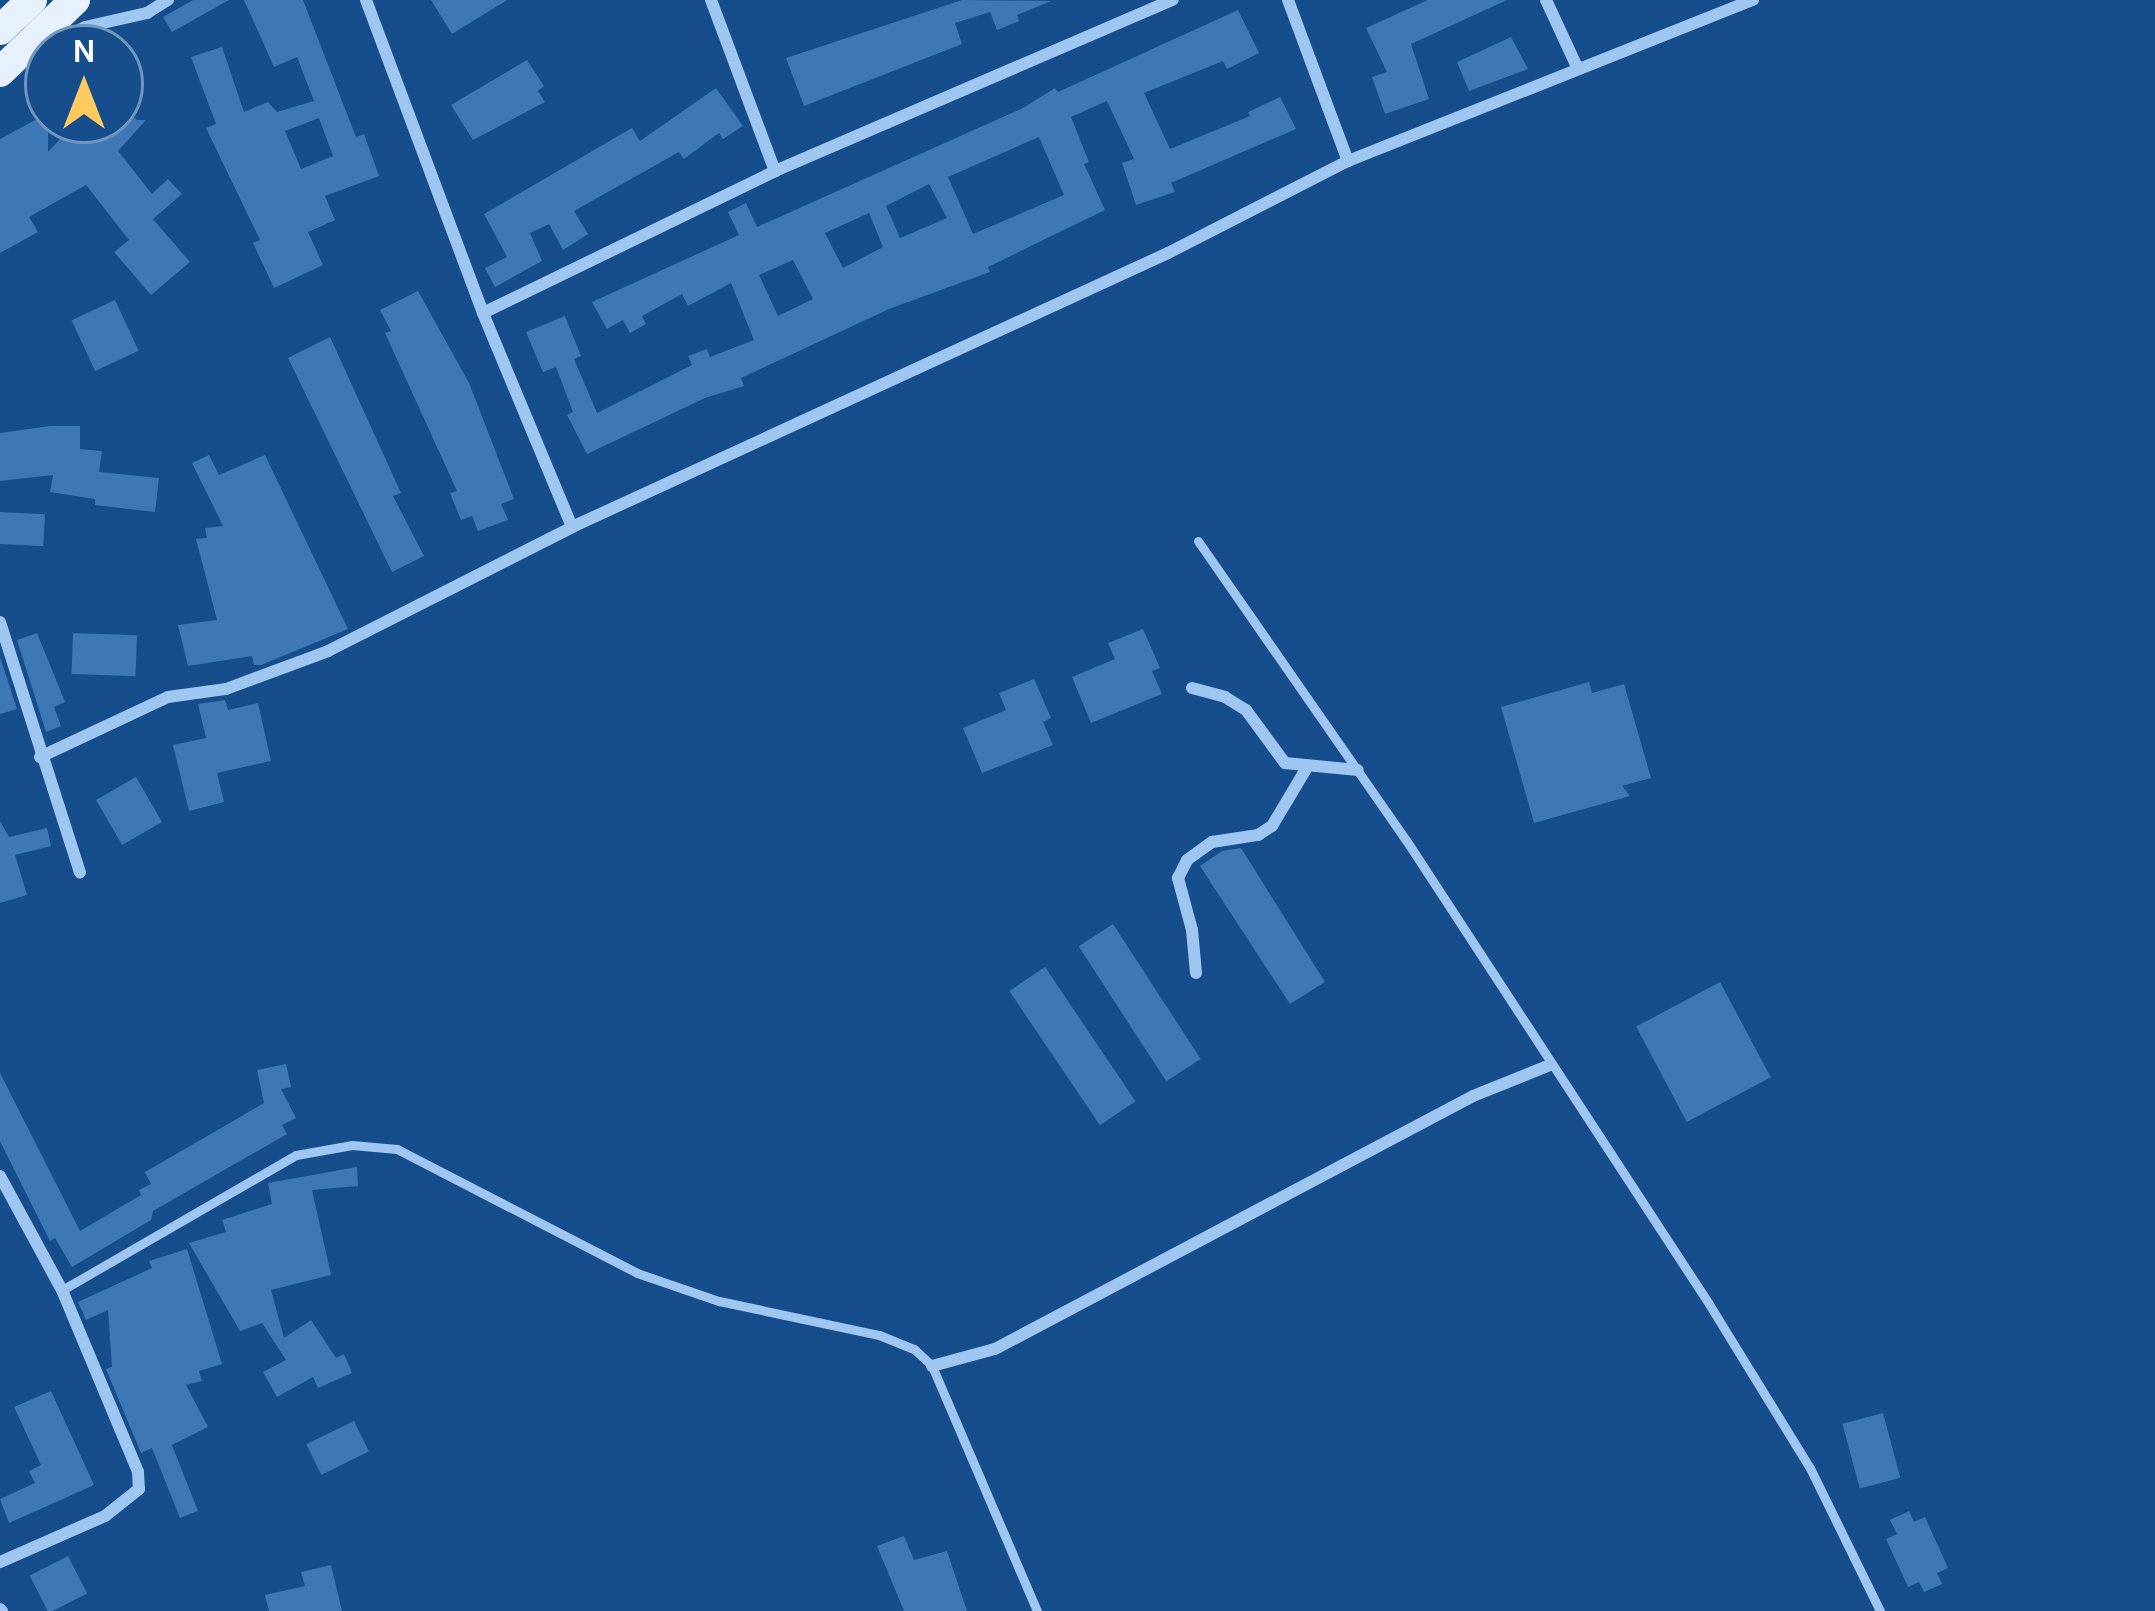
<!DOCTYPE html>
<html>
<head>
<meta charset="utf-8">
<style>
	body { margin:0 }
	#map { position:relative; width:2155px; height:1611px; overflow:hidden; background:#154d8d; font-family:Karla,sans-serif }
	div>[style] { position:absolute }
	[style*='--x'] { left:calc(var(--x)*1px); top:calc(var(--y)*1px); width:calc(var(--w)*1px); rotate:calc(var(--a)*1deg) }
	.building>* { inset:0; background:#3d77b6; transform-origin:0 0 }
	.lane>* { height:9px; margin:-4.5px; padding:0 4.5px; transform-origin:4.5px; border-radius:4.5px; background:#9fc6f0 }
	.street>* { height:12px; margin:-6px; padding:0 6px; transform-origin:6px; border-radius:6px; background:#9fc6f0 }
	.primary>* { height:30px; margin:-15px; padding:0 15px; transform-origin:15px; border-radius:15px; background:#e7f1ff }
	span { translate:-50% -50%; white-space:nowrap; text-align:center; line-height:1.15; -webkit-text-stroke:12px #154d8d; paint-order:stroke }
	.north { position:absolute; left:24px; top:24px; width:120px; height:120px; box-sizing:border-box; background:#154d8d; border:3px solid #7394bb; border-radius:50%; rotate:0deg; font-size:33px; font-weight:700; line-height:48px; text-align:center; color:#fff }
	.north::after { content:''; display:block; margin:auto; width:42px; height:54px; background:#ffcb5d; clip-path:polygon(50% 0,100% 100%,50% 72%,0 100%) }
</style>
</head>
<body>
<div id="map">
	<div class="building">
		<div style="clip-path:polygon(193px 0,229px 0,172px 32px,163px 17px)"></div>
		<div style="clip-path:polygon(evenodd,244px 0,303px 0,356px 137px,364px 134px,379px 176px,325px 196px,335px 220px,308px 232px,323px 265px,274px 288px,253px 243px,260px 240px,206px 128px,216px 124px,191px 57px,222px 47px,244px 112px,268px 102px,277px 112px,314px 101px,297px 57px,274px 67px,244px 0,319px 118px,333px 156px,301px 169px,285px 131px,319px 118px)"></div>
		<div style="clip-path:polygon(431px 0,507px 0,452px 34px)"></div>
		<div style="clip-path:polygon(962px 0,1051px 1px,1017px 15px,1019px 21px,997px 30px,990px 12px,955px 23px,962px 44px,804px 106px,786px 58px)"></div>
		<div style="clip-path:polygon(1428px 0,1507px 0,1411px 44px,1429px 99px,1385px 114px,1372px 77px,1387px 72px,1366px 28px)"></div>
		<div style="clip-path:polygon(evenodd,1238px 10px,1259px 53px,1227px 69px,1223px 61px,1144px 93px,1170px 149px,1250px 116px,1248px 112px,1280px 97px,1296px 129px,1171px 183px,1175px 192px,1136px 205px,1122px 163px,1134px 159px,1107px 101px,1071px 117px,1089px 162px,1084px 164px,1105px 210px,988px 267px,990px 272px,889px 309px,741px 378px,744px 386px,705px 398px,587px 454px,567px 415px,573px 412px,556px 367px,543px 372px,526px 332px,565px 316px,581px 356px,574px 359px,597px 413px,692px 365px,688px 356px,707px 349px,710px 357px,754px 340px,731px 283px,688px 306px,682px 294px,642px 316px,646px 324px,630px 333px,623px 320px,607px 329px,592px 302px,739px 235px,728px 212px,746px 203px,757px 227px,1023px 108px,1055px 88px,1058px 92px,1238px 10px,1039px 137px,1064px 195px,973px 234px,948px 177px,1039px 137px,1238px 10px,929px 184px,947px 218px,900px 238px,886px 206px,929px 184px,1238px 10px,869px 213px,883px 247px,843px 268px,825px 233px,869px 213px,1238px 10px,793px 260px,813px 299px,778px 316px,759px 275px,793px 260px)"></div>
		<div style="clip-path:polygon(1511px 37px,1528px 69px,1469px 91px,1457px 62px)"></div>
		<div style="clip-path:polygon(527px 60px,544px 86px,538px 91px,545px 102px,473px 140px,451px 105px)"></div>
		<div style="clip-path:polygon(716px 88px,743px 126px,723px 139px,719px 133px,684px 159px,679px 152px,574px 211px,588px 234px,563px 250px,549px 224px,530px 233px,542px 261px,495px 287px,485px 268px,507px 257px,484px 214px,632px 128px,640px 141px)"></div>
		<div style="clip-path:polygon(120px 105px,137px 120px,146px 120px,118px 151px,152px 194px,168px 179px,182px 194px,153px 219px,190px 262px,151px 295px,114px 252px,129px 240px,86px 185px,29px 217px,38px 232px,0 253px,0 139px,48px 113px,48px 152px,78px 120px,120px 120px)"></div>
		<div style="clip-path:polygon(418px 291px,469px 383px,514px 499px,501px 504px,508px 520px,478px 531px,472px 516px,461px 520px,450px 493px,457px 491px,385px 333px,391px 331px,380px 310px)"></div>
		<div style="left:115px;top:300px;width:56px;height:48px;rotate:65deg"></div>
		<div style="clip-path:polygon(330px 337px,401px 493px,393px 496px,424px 556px,392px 572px,288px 358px)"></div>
		<div style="clip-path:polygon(50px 426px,80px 426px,80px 449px,102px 451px,99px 472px,159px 478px,155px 512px,95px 505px,95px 499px,50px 492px,53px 475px,0 481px,0 433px)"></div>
		<div style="clip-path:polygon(209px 455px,219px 475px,265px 455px,348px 629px,261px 665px,254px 665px,252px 656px,188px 666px,178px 625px,217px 620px,196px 539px,207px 538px,205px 528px,223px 526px,192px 463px)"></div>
		<div style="left:0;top:512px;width:45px;height:32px;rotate:3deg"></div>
		<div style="clip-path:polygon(1143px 629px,1160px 668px,1152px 671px,1162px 694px,1091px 723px,1072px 677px,1115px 659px,1108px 643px)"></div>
		<div style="clip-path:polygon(37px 633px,65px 702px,54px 707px,61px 726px,46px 732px,17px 640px)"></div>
		<div style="left:73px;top:633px;width:64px;height:41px;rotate:2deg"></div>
		<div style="clip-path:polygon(0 657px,17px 709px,0 714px)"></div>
		<div style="clip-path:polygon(1034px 679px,1051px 718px,1043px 722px,1053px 745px,982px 773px,963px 728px,1006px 710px,999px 693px)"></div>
		<div style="clip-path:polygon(1589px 682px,1592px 693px,1624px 684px,1651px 778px,1622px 786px,1630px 796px,1534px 823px,1501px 707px)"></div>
		<div style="clip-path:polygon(225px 700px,228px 710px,258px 703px,271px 761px,217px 773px,224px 802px,189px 811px,173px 745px,206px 738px,198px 704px)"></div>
		<div style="left:136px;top:777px;width:52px;height:46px;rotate:60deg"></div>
		<div style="clip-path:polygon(0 821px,9px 837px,47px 828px,51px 846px,15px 855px,27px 895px,0 903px)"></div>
		<div style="clip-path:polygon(1241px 848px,1325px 982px,1290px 1004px,1200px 866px,1222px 851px)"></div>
		<div style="left:1113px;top:924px;width:161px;height:41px;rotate:57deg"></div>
		<div style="left:1045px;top:967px;width:162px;height:43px;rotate:56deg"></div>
		<div style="left:1720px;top:982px;width:108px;height:95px;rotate:62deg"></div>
		<div style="clip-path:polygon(286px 1064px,291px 1087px,281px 1089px,296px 1118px,282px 1125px,287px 1134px,153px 1211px,151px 1220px,72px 1267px,55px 1238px,50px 1241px,0 1141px,0 1073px,80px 1231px,141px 1195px,139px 1190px,151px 1184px,145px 1172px,264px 1103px,257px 1070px)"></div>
		<div style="clip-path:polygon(357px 1167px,358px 1186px,312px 1190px,331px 1275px,271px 1290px,284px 1338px,311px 1320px,336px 1358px,344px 1354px,352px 1373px,318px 1388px,313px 1377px,277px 1397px,263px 1372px,286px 1360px,262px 1323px,240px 1331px,189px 1243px,226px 1232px,222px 1220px,272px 1204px,268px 1183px)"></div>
		<div style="clip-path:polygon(187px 1249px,222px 1364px,199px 1371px,202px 1381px,186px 1385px,208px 1427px,172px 1445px,198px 1511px,180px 1518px,152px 1448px,141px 1453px,106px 1369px,112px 1367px,108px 1310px,86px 1320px,78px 1302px,152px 1268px,149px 1261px)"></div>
		<div style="clip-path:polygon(51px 1391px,94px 1485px,9px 1523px,0 1499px,35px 1483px,29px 1471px,41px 1465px,14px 1407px)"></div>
		<div style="left:1883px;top:1413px;width:67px;height:42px;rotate:75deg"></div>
		<div style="left:354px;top:1421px;width:34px;height:53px;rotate:64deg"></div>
		<div style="clip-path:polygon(1909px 1511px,1914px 1522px,1925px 1517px,1948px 1568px,1937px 1573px,1942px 1584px,1924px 1592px,1919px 1582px,1908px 1587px,1886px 1539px,1897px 1534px,1890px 1520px)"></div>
		<div style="clip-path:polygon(904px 1536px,914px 1560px,947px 1551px,967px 1611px,904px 1611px,877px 1546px)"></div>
		<div style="left:68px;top:1556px;width:42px;height:43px;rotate:63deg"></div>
		<div style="clip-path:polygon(331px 1565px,342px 1611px,269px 1611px,265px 1595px,305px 1586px,301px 1572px)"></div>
	</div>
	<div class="lane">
		<div style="--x:1198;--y:541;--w:364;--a:55.2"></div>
		<div style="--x:1406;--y:840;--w:554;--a:56.85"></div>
		<div style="--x:1709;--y:1304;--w:193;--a:58.4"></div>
		<div style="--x:1810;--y:1468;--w:159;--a:63.9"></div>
		<div style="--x:62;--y:1290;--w:270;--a:-30"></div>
		<div style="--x:296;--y:1155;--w:57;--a:-10.1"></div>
		<div style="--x:352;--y:1145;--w:45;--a:5.1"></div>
		<div style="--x:397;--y:1149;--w:270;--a:27.3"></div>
		<div style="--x:637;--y:1273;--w:87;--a:18.9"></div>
		<div style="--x:719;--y:1301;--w:164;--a:12"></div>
		<div style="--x:879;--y:1335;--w:38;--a:22"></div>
		<div style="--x:914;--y:1349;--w:25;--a:43"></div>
		<div style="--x:932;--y:1366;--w:267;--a:66.8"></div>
	</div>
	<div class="street">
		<div style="--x:366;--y:0;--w:334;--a:69.5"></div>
		<div style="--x:711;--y:0;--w:183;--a:69.5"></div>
		<div style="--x:1288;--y:0;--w:172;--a:69.6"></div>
		<div style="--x:1546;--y:0;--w:76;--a:65.1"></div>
		<div style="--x:36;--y:52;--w:55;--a:-27"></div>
		<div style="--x:85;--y:27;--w:64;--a:-12.7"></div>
		<div style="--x:147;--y:13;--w:25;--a:-32"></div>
		<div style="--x:572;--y:527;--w:232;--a:-112.6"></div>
		<div style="--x:483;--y:313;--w:325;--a:-25.9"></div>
		<div style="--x:775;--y:171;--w:433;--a:-23.3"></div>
		<div style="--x:0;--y:622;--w:263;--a:72.3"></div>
		<div style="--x:1192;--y:688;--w:34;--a:15"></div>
		<div style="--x:1225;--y:697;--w:25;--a:32"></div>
		<div style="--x:1246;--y:710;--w:66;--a:53.7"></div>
		<div style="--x:1285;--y:763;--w:73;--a:5.5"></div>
		<div style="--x:40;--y:757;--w:141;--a:-25.1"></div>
		<div style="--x:168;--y:697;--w:59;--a:-7.9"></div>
		<div style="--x:226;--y:689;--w:109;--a:-20.4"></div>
		<div style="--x:328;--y:651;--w:274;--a:-26.9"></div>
		<div style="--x:572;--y:527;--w:656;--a:-24.69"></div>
		<div style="--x:1168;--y:253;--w:202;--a:-27.1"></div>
		<div style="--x:1348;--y:161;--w:436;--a:-21.7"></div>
		<div style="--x:1196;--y:973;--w:43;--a:-95.3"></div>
		<div style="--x:1192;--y:930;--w:54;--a:-105.1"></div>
		<div style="--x:1178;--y:878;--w:20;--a:-63"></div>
		<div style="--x:1187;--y:860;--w:31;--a:-36"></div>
		<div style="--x:1212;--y:842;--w:47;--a:-8.7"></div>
		<div style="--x:1258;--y:835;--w:17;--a:-33"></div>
		<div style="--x:1272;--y:826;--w:66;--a:-59.2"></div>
		<div style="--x:0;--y:1176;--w:130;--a:61.5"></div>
		<div style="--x:62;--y:1290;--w:197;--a:67.3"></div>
		<div style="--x:138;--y:1472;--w:17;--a:87"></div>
		<div style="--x:139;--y:1489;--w:43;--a:141.5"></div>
		<div style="--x:105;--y:1516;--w:115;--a:156.3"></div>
		<div style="--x:932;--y:1366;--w:65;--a:-15.1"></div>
		<div style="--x:995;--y:1349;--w:541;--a:-27.89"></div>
		<div style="--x:1473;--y:1096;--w:83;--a:-21.9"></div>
		<div style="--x:0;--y:1609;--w:3;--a:45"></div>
	</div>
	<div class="primary">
		<div style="--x:0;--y:30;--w:44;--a:-43.2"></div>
		<div style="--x:0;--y:72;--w:104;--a:-43.8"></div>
	</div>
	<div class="north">N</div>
</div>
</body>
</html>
